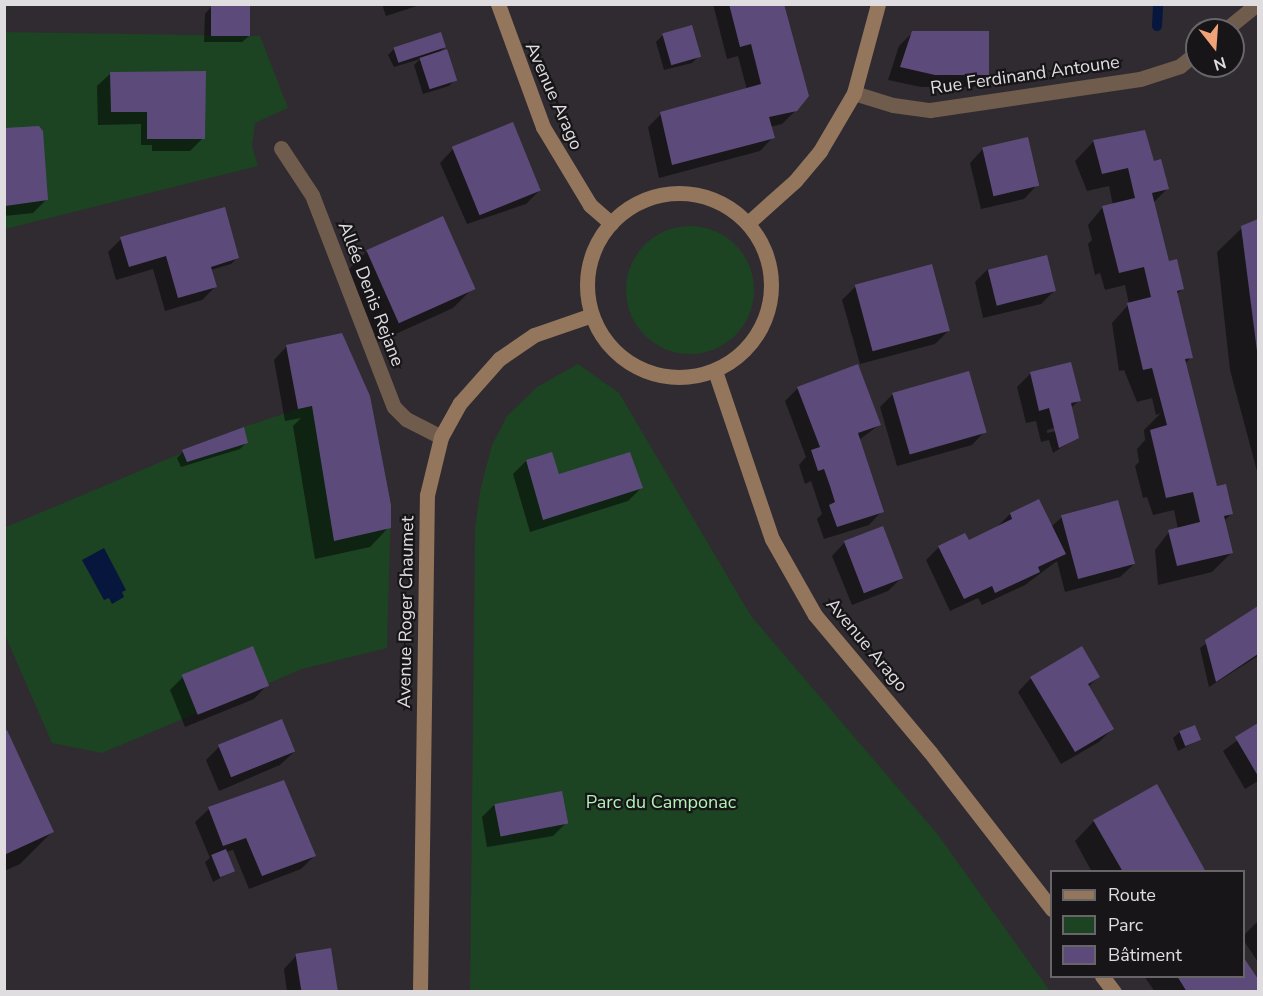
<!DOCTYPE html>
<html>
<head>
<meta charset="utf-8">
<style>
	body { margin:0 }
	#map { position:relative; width:1263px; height:996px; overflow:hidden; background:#302b31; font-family:"Nunito Sans",sans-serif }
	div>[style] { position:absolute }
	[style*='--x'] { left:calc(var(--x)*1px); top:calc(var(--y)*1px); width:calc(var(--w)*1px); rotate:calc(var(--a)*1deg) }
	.green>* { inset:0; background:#1c4322 }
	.round { border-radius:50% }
	.water>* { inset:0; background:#07163d }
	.shadow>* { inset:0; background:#0007 }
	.stream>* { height:10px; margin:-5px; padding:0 5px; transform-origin:5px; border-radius:5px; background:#07163d }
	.building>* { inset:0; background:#5c4b7a; transform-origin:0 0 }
	.street>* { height:15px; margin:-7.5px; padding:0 7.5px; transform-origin:7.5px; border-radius:7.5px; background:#6f5c4c }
	.secondary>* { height:15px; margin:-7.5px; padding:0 7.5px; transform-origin:7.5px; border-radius:7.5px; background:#94765d }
	.secondary>.ring { margin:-7.5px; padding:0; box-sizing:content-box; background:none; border:15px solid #94765d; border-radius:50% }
	span { translate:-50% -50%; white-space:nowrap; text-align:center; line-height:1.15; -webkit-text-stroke:4.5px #171517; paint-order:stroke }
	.street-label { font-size:18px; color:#e0dde1 }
	.park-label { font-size:18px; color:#aff3b5 }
	.frame { position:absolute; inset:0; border:6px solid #e0dde1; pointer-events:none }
	.legend { position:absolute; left:1050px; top:870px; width:195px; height:108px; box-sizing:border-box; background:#171517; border:2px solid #676568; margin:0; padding:8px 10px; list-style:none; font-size:18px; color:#e0dde1 }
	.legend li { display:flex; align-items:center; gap:12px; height:30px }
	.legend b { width:30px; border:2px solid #676568 }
	.north { position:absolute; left:1185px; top:18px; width:60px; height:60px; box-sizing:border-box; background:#171517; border:2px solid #676568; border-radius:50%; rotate:163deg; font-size:16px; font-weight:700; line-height:24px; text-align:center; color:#e0dde1 }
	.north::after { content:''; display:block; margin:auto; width:21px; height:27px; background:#f0a279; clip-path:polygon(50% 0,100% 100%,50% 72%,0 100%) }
</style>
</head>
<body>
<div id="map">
	<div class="green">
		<div style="clip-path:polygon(4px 32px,260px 36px,288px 108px,255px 123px,252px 146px,258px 166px,5px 229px)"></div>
		<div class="round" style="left:626px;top:226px;width:128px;height:128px"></div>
		<div style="clip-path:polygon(578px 364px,619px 393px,751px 616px,938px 835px,1050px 991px,470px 992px,475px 529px,480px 491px,492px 445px,507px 416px,537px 387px)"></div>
		<div style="clip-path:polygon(370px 396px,391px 505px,387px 648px,302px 669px,102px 753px,52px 743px,5px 635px,4px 528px,244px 427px,298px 409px)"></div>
	</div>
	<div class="water">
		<div style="clip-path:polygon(104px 548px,126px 590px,122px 592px,124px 597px,112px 604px,109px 598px,104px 600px,82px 560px)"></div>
	</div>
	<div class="shadow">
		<div style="clip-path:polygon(4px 4px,27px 4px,26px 6px)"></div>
		<div style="clip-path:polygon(382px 4px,423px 4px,386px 16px)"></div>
		<div style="clip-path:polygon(713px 4px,782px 4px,796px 110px,782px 124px,770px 127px,773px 137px,760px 151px,659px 178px,648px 127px,661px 114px,747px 90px,738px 56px,727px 59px)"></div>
		<div style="clip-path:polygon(211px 7px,249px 36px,242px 42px,204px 42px,205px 14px)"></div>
		<div style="clip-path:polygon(691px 27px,699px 56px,692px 63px,664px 70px,656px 42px,662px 36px)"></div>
		<div style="clip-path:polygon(913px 32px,987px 74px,974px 87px,921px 87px,888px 80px,899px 46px)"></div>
		<div style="clip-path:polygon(445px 47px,438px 53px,455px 79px,449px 86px,423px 94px,414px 65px,420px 59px,394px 67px,388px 55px,394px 49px)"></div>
		<div style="clip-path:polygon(111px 73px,203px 138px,190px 151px,152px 151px,152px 145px,141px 145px,141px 124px,98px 125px,97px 86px)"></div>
		<div style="clip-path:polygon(38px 127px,46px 200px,33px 213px,4px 216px,4px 129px)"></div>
		<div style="clip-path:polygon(1094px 141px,1153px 163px,1167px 189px,1153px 203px,1168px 262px,1182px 289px,1176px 295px,1191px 357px,1185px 364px,1216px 488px,1231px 514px,1224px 521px,1231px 553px,1212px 572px,1158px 585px,1155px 550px,1169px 532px,1178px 529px,1174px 510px,1153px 515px,1147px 497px,1143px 498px,1135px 466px,1139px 462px,1137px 449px,1145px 440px,1144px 430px,1161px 413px,1156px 415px,1152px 398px,1137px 402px,1124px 370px,1119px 371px,1112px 323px,1129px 304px,1125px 285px,1105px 290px,1100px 273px,1095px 275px,1088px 244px,1092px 240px,1088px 225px,1103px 207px,1113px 205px,1109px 186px,1087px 191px,1075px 161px)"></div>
		<div style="clip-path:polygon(453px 149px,539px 191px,526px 204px,467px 224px,440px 163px)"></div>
		<div style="clip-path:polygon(983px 149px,1037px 185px,1024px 199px,981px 209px,970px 163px)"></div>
		<div style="clip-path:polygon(1258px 221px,1258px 475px,1230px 370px,1217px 252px,1242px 228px)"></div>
		<div style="clip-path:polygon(121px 239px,237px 258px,231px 264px,211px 270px,215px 287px,202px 300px,165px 311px,153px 269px,116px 280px,108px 252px)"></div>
		<div style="clip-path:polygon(367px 251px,473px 288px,453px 308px,378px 342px,348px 270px)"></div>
		<div style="clip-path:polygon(988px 269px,1054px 291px,1041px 304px,983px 318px,975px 282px)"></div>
		<div style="clip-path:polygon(855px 287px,948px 331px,935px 344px,860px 364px,842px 300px)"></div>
		<div style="clip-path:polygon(287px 346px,389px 527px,370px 547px,315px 559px,293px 426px,301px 418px,285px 421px,274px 360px)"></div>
		<div style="clip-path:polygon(evenodd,1070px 364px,1079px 400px,1071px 408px,1078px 437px,1053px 453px,1049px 440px,1041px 442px,1036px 421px,1026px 423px,1017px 387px,1030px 374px,1070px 364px,1061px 426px,1061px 430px,1047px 433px,1047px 430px,1061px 426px)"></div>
		<div style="clip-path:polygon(798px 388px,879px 425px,859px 440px,882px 511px,869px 525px,824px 539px,817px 519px,822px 514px,811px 481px,805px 484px,799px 465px,806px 457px,785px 401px)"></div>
		<div style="clip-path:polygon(893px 394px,985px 431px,972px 445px,897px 466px,880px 407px)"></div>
		<div style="clip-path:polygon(246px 443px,240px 449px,181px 467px,177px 458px,183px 452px)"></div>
		<div style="clip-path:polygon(551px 454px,558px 476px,641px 488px,628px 501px,530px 532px,513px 474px,526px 461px)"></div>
		<div style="clip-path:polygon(1010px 514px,1051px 527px,1062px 517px,1134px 564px,1120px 577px,1065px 592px,1057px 561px,1025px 585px,982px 605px,978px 598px,950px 611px,926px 560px,939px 547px,968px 542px,997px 527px)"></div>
		<div style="clip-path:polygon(845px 542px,901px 578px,888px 591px,852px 605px,832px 556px)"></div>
		<div style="clip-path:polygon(1258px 607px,1258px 656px,1209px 687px,1200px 648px)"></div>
		<div style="clip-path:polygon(183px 677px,267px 685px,254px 699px,185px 727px,170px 690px)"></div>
		<div style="clip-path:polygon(1098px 677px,1088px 687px,1112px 729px,1099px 742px,1061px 764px,1018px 692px,1031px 678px)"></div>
		<div style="clip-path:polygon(1258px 725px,1258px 781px,1245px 789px,1223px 751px)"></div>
		<div style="clip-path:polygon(1180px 732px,1199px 740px,1178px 751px,1173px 738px)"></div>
		<div style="clip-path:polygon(4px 733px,52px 832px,20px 864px,4px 871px)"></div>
		<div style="clip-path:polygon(219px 747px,294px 752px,280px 765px,219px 791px,206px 760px)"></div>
		<div style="clip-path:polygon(284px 781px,314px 856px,301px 869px,249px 889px,233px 850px,226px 852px,233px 871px,213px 882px,205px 862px,210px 858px,195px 822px,209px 809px)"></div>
		<div style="clip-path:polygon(495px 804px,566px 823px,553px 836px,487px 847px,482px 817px)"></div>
		<div style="clip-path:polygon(1094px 821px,1204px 872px,1092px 872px,1075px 841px)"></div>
		<div style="clip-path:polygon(1258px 921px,1258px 962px,1244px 941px,1244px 935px)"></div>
		<div style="clip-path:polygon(297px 955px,336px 992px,287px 992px,284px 969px)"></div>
		<div style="clip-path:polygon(1244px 961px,1258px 981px,1258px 992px,1155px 992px,1144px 976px,1244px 976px)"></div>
	</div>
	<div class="stream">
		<div style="--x:1157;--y:26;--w:22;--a:-87"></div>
	</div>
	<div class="building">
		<div style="clip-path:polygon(729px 4px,784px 4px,809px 96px,797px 111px,769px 117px,775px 138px,672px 165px,660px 112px,761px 84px,751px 44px,740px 47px)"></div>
		<div style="left:211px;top:6px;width:39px;height:30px"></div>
		<div style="left:692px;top:25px;width:33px;height:31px;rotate:74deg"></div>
		<div style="clip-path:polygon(912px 31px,989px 31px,989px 75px,935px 75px,900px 67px)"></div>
		<div style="left:441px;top:32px;width:16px;height:50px;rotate:72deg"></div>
		<div style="left:447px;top:49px;width:33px;height:29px;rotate:72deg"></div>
		<div style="clip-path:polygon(206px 71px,205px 139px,147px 139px,147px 112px,111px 112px,110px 72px)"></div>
		<div style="left:513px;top:122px;width:74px;height:66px;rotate:68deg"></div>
		<div style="clip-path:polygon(39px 126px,43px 131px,48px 200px,5px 206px,5px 128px)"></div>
		<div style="clip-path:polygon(1145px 130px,1154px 161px,1161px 159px,1169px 189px,1152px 193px,1169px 261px,1177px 259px,1184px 289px,1177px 291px,1193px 358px,1185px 359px,1217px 486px,1226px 484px,1233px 514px,1224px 516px,1233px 553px,1177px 566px,1168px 530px,1200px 522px,1193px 492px,1166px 498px,1150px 430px,1167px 425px,1152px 368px,1143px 370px,1127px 303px,1151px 297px,1144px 267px,1119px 273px,1102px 206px,1135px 198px,1128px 168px,1102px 174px,1093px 140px)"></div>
		<div style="left:1028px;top:137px;width:50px;height:47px;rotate:77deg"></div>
		<div style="clip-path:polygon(225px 207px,239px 258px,211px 267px,217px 287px,178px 298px,166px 256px,129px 267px,120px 237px)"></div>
		<div style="left:443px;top:216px;width:80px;height:84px;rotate:66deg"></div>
		<div style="clip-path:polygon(1258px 219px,1258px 359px,1241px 226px)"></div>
		<div style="left:1047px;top:255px;width:37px;height:61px;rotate:76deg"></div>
		<div style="left:932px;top:264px;width:69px;height:80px;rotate:75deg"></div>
		<div style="clip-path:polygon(342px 333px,370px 396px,391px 505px,391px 528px,334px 541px,312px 406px,298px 409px,286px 345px)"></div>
		<div style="clip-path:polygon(1071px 362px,1081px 401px,1071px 403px,1079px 438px,1059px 448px,1049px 408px,1039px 411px,1030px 372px)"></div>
		<div style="clip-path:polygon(858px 364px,881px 425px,858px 433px,884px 512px,837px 527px,829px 505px,835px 502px,830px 486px,824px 469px,818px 471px,811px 450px,820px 447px,797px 387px)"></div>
		<div style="left:969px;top:371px;width:64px;height:80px;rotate:74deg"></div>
		<div style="clip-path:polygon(244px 427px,248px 443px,187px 462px,182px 450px)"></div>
		<div style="clip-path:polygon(552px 452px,559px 474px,630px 452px,643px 488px,543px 520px,526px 460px)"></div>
		<div style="clip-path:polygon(1039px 499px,1066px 554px,1038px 567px,1040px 572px,995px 593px,992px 586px,964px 599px,938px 546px,965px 533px,969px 540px,1012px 519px,1010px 513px)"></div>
		<div style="left:1118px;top:500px;width:66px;height:59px;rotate:75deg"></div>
		<div style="left:883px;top:526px;width:56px;height:42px;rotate:69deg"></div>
		<div style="clip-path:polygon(1258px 606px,1258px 654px,1216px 682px,1205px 640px)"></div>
		<div style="left:253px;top:646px;width:43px;height:77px;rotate:68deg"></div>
		<div style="clip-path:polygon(1082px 646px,1100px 677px,1088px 684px,1114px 729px,1075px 752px,1030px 677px)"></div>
		<div style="left:282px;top:719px;width:35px;height:69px;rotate:68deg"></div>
		<div style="clip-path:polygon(1258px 723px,1258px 776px,1235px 737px)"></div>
		<div style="left:1195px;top:725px;width:16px;height:17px;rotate:68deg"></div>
		<div style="clip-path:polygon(7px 730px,54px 832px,4px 855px,4px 731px)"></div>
		<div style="clip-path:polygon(284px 780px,316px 856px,262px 876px,246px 838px,223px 846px,208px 807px)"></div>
		<div style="clip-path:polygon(1157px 784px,1206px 872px,1123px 872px,1093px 820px)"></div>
		<div style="left:562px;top:791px;width:33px;height:69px;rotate:79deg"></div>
		<div style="left:226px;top:849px;width:24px;height:16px;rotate:68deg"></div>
		<div style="left:331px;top:948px;width:45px;height:36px;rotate:81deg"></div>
		<div style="clip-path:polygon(1244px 958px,1258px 979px,1258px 992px,1187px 992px,1177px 976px,1244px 976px)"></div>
	</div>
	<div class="street">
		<div style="--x:1225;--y:30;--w:41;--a:-39.1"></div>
		<div style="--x:854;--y:93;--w:41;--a:17.1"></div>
		<div style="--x:893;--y:105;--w:37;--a:8"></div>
		<div style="--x:930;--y:110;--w:212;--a:-8.4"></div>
		<div style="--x:1140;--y:79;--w:42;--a:-18"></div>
		<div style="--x:1180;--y:66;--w:22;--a:-39"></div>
		<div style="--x:281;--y:148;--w:56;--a:56.6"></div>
		<div style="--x:312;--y:195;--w:227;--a:68.9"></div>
		<div style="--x:394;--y:407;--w:17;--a:45"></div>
		<div style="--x:406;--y:419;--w:39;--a:27"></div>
	</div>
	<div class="secondary">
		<div style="--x:498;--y:4;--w:131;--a:69.9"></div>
		<div style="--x:543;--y:127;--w:91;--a:58.9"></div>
		<div style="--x:590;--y:205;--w:28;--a:41"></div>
		<div class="ring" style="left:587px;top:193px;width:169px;height:169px"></div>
		<div style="--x:748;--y:223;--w:63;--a:-41.8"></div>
		<div style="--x:795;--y:181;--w:39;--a:-50"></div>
		<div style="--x:820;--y:151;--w:67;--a:-59.6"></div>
		<div style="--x:854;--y:93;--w:92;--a:-74.9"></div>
		<div style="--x:715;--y:371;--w:177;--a:71.3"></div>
		<div style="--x:772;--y:539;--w:87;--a:60.5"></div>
		<div style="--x:815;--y:615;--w:179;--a:50"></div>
		<div style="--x:930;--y:752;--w:199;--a:52.2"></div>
		<div style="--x:1102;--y:976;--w:20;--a:53"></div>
		<div style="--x:420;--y:992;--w:497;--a:-89.2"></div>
		<div style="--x:427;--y:495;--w:60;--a:-76.4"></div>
		<div style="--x:441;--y:437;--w:39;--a:-61"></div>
		<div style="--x:460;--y:403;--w:59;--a:-48.4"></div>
		<div style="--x:499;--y:359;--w:42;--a:-34.4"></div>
		<div style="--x:534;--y:335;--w:61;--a:-19"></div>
	</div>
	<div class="street-label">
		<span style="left:1025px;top:75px;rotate:-8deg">Rue Ferdinand Antoune</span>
		<span style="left:554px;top:96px;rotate:66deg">Avenue Arago</span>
		<span style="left:371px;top:294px;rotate:69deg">Allée Denis Rejane</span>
		<span style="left:406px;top:612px;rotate:-89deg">Avenue Roger Chaumet</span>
		<span style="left:867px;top:645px;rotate:50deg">Avenue Arago</span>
	</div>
	<div class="park-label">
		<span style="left:661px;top:802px">Parc du Camponac</span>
	</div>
	<div class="frame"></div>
	<ul class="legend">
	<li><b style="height:8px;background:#94765d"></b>Route</li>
	<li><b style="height:16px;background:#1c4322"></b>Parc</li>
	<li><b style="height:16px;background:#5c4b7a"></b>Bâtiment</li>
	</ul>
	<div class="north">N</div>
</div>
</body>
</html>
